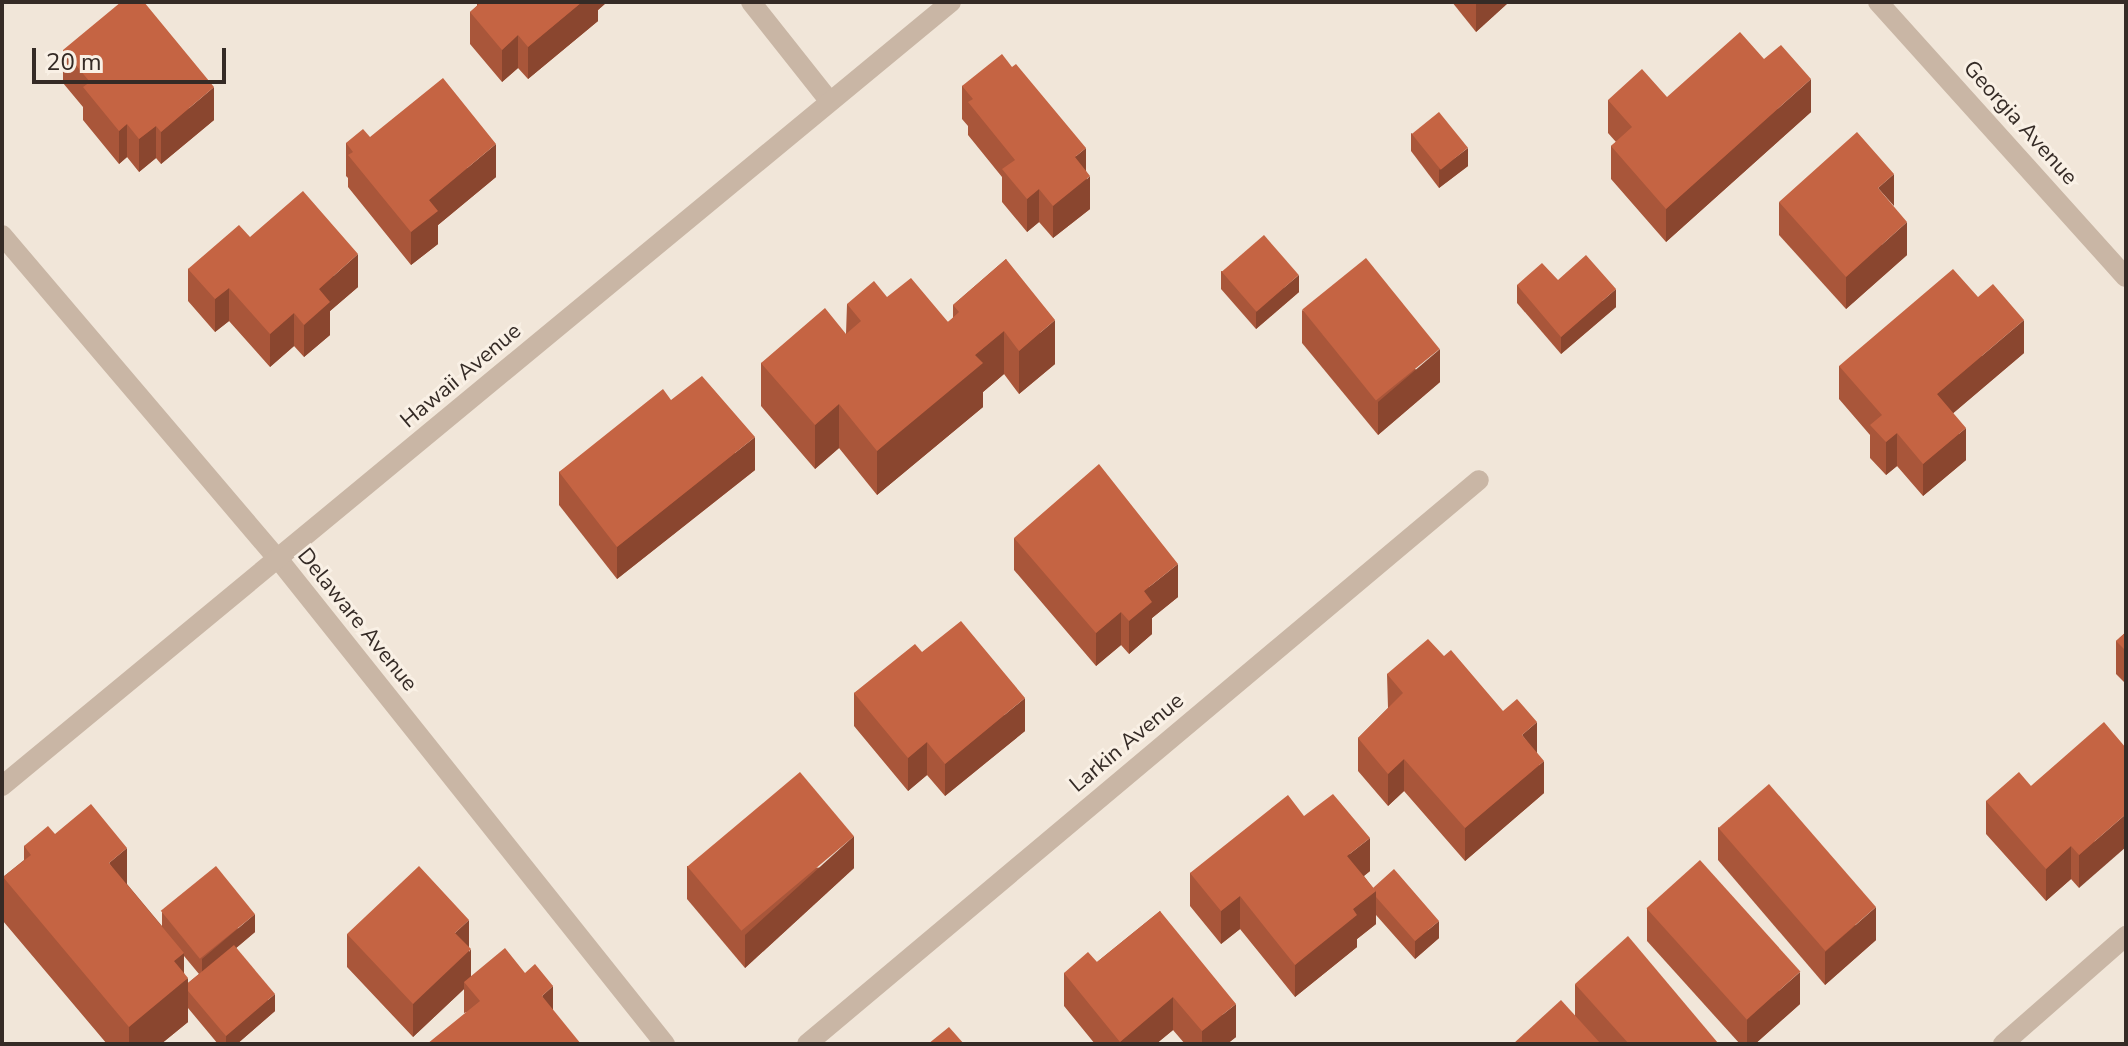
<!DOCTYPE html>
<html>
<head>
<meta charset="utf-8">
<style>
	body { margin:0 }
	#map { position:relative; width:2128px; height:1046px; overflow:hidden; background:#f1e6d9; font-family:"Nunito Sans",sans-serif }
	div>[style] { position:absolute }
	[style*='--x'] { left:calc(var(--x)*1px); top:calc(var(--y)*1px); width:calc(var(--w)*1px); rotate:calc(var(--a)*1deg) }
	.minor>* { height:20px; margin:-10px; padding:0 10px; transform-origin:10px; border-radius:10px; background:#c9b6a5 }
	.tertiary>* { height:20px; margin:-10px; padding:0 10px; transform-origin:10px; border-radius:10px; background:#c9b6a5 }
	.wall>* { inset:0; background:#a9563a }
	.shaded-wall>* { inset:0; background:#8a462f }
	.building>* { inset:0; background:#c56443; transform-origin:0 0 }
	span { translate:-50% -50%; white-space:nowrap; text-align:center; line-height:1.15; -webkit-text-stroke:6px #f9f0e5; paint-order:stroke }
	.street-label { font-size:22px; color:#352b26 }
	.frame { position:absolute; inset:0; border:4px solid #352b26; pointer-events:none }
	.scale { position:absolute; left:32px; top:48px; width:194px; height:36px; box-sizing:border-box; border:4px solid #352b26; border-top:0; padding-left:10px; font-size:24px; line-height:28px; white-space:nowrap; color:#352b26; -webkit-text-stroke:6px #f9f0e5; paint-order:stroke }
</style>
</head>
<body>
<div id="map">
	<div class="minor">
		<div style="--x:751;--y:2;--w:124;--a:51.6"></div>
		<div style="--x:2;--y:235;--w:427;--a:49.6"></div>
		<div style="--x:279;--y:560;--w:619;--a:51.43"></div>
		<div style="--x:2;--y:786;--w:1231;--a:-39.56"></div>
		<div style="--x:807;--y:1044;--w:877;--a:-40.01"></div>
		<div style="--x:2003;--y:1044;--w:164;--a:-41.3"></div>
	</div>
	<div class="tertiary">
		<div style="--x:1878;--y:2;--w:370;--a:48"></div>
	</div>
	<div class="wall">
		<div style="clip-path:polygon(477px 2px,607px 2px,598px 10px,598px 21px,528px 79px,518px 68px,502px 82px,470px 44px,470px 12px,477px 6px)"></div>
		<div style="clip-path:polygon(1452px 2px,1509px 2px,1476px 32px)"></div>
		<div style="clip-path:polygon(63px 50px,214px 120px,161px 164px,156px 158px,139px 172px,127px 157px,119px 164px,83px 120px,83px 107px,63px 83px)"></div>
		<div style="clip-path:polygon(1012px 67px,1086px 170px,1090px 209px,1053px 238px,1039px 222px,1027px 232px,1002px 202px,1002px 177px,968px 135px,968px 126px,962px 119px,962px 86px)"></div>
		<div style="clip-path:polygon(1667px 97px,1811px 112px,1666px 242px,1611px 179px,1611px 146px,1616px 142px,1608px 133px,1608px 100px)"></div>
		<div style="clip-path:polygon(1411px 133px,1468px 166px,1439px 188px,1411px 151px)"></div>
		<div style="clip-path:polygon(370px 137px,496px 177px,438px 225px,438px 244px,411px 265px,348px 187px,348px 178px,346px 176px,346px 143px)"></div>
		<div style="clip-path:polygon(1779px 202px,1907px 255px,1846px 309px,1779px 235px)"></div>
		<div style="clip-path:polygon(250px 237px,358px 287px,330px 311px,330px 335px,304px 357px,294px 346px,270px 367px,229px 321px,215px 332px,188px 301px,188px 269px)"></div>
		<div style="clip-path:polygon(1006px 259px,1055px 364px,1019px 394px,1004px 374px,983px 392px,983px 407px,877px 495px,839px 448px,815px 469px,761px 406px,761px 363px,846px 334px,847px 304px,887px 297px,948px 322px,953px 318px,953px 305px)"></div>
		<div style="clip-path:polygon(1221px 271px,1299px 292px,1256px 329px,1221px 289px)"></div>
		<div style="clip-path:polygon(1558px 280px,1616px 307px,1561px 354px,1517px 303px,1517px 285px)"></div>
		<div style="clip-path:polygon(1302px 310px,1440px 382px,1378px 435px,1302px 343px)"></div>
		<div style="clip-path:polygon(2024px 353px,1953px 413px,1966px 460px,1923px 496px,1897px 466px,1886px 475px,1870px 458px,1870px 435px,1839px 399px,1839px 366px)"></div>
		<div style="clip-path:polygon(671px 400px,755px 470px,617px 579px,559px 505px,559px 472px)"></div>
		<div style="clip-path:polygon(1014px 538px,1178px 597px,1152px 618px,1152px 634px,1129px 654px,1121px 645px,1096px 666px,1014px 570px)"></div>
		<div style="clip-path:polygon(2126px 632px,2126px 684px,2116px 674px,2116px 641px)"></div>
		<div style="clip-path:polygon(922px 652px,1025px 731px,945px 796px,927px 775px,908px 791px,854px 726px,854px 693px)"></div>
		<div style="clip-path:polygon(1444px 656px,1537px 753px,1544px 793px,1465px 861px,1404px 791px,1388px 806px,1358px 771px,1358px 738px,1388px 708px,1387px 674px)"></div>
		<div style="clip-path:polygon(2126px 748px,2079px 888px,2071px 879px,2046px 901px,1986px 834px,1986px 801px,2031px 786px)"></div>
		<div style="clip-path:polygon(1304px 816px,1370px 871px,1364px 876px,1373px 888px,1439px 938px,1415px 959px,1376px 915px,1376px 924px,1357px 939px,1357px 947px,1295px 997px,1240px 929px,1221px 944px,1190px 906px,1190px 873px)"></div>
		<div style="clip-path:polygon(1718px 827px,1876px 940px,1825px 985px,1718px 860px)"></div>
		<div style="clip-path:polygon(evenodd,55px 834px,127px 884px,162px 926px,162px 912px,255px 932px,236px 948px,275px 1011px,237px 1044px,218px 1044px,188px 1008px,188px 1022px,161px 1044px,107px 1044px,3px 921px,3px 877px,24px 860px,24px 846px,55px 834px,184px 956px,199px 974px,188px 983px,184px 973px,184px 956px)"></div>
		<div style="clip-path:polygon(687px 866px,854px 868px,745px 968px,687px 899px)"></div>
		<div style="clip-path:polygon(1647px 908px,1800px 1004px,1755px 1044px,1740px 1044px,1647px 941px)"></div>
		<div style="clip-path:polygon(1160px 911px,1236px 1037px,1227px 1044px,1185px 1044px,1173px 1030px,1156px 1044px,1095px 1044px,1064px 1006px,1064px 973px,1097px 962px)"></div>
		<div style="clip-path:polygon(347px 934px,469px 947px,471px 976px,525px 973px,553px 986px,464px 1013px,464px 989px,413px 1037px,347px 967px)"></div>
		<div style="clip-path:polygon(1575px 984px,1718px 1044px,1513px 1044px,1575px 1016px)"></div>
	</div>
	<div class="shaded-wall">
		<div style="clip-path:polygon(582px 2px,607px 2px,598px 10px,598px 21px,528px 79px,528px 47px)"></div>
		<div style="clip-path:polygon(1476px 2px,1509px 2px,1476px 32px)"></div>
		<div style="clip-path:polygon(518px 35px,518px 68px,502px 82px,502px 50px)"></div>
		<div style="clip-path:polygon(1811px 79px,1811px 112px,1666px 242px,1666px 209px)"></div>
		<div style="clip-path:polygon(214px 87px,214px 120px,161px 164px,161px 132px)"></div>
		<div style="clip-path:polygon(127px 124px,127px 157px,119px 164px,119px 131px)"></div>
		<div style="clip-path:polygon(156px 126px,156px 158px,139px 172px,139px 139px)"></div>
		<div style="clip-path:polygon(496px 144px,496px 177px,438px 225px,438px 244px,411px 265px,411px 232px,429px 200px)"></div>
		<div style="clip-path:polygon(1086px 148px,1086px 180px,1090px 176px,1090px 209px,1053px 238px,1053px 206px,1075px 157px)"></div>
		<div style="clip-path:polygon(1468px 148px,1468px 166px,1439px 188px,1439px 170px)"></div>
		<div style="clip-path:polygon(1894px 174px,1894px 206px,1878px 188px)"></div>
		<div style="clip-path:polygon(1039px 189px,1039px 222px,1027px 232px,1027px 199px)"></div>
		<div style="clip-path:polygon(1907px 222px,1907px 255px,1846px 309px,1846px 277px)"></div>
		<div style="clip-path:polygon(358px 254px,358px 287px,330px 311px,330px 335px,304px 357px,304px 325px,319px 289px)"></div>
		<div style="clip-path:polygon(1299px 275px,1299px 292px,1256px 329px,1256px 311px)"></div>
		<div style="clip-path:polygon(229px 288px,229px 321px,215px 332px,215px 299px)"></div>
		<div style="clip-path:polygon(1616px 289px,1616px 307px,1561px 354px,1561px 337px)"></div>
		<div style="clip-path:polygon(294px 313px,294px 346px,270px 367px,270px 334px)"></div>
		<div style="clip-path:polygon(1055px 320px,1055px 364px,1019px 394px,1019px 351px)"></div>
		<div style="clip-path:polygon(2024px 320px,2024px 353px,1937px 427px,1937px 394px)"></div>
		<div style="clip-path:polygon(1004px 331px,1004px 374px,983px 392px,983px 407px,877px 495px,877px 451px,975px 355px)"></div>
		<div style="clip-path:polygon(1440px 349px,1440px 382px,1378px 435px,1378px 402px)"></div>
		<div style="clip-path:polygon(839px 404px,839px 448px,815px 469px,815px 425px)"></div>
		<div style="clip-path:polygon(1966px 428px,1966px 460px,1923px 496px,1923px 464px)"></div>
		<div style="clip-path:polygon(1897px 433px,1897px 466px,1886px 475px,1886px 442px)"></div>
		<div style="clip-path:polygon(755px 437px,755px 470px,617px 579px,617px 547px)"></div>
		<div style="clip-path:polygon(1178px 564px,1178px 597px,1152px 618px,1152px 634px,1129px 654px,1129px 621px,1144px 591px)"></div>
		<div style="clip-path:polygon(1121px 612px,1121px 645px,1096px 666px,1096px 633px)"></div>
		<div style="clip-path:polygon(1025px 698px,1025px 731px,945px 796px,945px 764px)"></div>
		<div style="clip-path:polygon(1537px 722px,1537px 755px,1522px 735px)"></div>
		<div style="clip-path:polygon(927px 742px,927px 775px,908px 791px,908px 758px)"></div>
		<div style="clip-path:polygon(1404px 759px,1404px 791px,1388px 806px,1388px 774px)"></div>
		<div style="clip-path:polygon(1544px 761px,1544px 793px,1465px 861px,1465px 828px)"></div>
		<div style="clip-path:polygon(2126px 814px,2126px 847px,2079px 888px,2079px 855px)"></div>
		<div style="clip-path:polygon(854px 836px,854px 868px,745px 968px,745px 935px)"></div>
		<div style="clip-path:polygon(1370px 838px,1370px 871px,1347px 889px,1347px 856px)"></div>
		<div style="clip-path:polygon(2071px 846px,2071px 879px,2046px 901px,2046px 869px)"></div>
		<div style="clip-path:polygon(127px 848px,127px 892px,109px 863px)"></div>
		<div style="clip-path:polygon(1376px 891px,1376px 924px,1357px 939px,1357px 947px,1295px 997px,1295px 965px,1353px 909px)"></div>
		<div style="clip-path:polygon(1240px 896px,1240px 929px,1221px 944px,1221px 911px)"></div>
		<div style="clip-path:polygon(1876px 907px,1876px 940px,1825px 985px,1825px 952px)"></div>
		<div style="clip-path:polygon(255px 914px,255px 932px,202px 977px,202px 959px)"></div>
		<div style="clip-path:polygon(469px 920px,469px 952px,471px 949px,471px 982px,464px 982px,464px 989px,413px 1037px,413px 1004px,455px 933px)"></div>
		<div style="clip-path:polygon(1439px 921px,1439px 938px,1415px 959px,1415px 941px)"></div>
		<div style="clip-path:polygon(184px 953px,184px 981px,188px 978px,188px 1022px,161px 1044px,129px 1044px,129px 1027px,174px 961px)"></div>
		<div style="clip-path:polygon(1800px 972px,1800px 1004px,1755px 1044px,1747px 1044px,1747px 1019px)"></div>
		<div style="clip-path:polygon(553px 986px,553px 1019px,542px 996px)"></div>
		<div style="clip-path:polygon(275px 994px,275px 1011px,237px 1044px,226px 1044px,226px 1036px)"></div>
		<div style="clip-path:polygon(1173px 997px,1173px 1030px,1156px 1044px,1120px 1044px,1120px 1042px)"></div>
		<div style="clip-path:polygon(1236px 1004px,1236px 1037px,1227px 1044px,1202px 1044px,1202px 1031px)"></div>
	</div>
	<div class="building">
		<div style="clip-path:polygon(121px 2px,144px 2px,214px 87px,161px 132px,156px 126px,139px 139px,127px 124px,119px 131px,83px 87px,90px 82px,63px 50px)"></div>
		<div style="clip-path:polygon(481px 2px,582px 2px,528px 47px,518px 35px,502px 50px,470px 12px)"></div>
		<div style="clip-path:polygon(1740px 32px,1764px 59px,1781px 45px,1811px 79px,1666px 209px,1611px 146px,1632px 127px,1608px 100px,1642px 69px,1667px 97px)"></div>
		<div style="clip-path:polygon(1002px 54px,1012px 67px,1016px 64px,1086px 148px,1075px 157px,1090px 176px,1053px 206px,1039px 189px,1027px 199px,1002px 169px,1015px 160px,968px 102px,973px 99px,962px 86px)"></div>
		<div style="clip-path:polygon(443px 78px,496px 144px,429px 200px,438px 211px,411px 232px,348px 155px,353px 152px,346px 143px,363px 129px,370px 137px)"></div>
		<div style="left:1439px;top:112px;width:46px;height:35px;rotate:51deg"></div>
		<div style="clip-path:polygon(1857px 132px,1894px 174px,1878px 188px,1907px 222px,1846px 277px,1779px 202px)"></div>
		<div style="clip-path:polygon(303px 191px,358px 254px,319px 289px,330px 302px,304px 325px,294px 313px,270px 334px,229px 288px,215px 299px,188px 269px,239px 225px,250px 237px)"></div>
		<div style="left:1264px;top:235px;width:53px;height:56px;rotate:49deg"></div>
		<div style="clip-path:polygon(1586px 255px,1616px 289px,1561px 337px,1517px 285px,1542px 263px,1558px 280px)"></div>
		<div style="left:1366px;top:258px;width:117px;height:82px;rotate:51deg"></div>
		<div style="clip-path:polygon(1006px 259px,1055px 320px,1019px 351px,1004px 331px,975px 355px,983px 363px,877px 451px,839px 404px,815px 425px,761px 363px,825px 308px,846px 334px,861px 321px,847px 304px,874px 281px,887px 297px,911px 278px,948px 322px,959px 312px,953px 305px)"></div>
		<div style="clip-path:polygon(1953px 269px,1978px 297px,1993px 284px,2024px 320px,1937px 394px,1966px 428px,1923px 464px,1897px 433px,1886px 442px,1870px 425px,1882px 415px,1839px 366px)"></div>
		<div style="clip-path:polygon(702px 376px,755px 437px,617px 547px,559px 472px,663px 389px,671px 400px)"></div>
		<div style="clip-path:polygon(1099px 464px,1178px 564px,1144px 591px,1152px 602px,1129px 621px,1121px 612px,1096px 633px,1014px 538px)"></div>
		<div style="clip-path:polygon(961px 621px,1025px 698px,945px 764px,927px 742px,908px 758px,854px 693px,915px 644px,922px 652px)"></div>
		<div style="clip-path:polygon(2126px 632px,2126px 651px,2116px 641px)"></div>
		<div style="clip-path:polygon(1428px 639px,1444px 656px,1451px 650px,1503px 711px,1517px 699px,1537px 722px,1522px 735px,1544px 761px,1465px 828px,1404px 759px,1388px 774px,1358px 738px,1403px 693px,1387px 674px)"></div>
		<div style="clip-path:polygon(2104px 722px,2126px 748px,2126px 814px,2079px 855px,2071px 846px,2046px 869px,1986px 801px,2019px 772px,2031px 786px)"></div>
		<div style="left:800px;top:772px;width:84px;height:147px;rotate:50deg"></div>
		<div style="left:1769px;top:784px;width:163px;height:67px;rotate:49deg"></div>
		<div style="clip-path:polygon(1333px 794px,1370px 838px,1347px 856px,1376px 891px,1353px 909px,1357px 915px,1295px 965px,1240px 896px,1221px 911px,1190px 873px,1288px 795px,1304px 816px)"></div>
		<div style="clip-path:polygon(91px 804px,127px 848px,109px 863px,184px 953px,174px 961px,188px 978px,129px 1027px,3px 877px,31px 855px,24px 846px,48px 826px,55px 834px)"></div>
		<div style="left:1700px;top:860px;width:150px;height:72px;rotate:48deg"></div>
		<div style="left:216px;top:866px;width:62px;height:71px;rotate:51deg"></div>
		<div style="clip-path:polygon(419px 866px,469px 920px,455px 933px,471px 949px,413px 1004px,347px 934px)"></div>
		<div style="clip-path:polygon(1394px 869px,1439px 921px,1415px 941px,1376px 897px,1376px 891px,1373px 888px)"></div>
		<div style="clip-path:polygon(1160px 911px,1236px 1004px,1202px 1031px,1173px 997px,1120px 1042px,1064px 973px,1088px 952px,1097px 962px)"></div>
		<div style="clip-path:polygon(1628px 936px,1718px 1043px,1716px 1044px,1629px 1044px,1575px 984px)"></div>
		<div style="clip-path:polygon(234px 945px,275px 994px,226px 1036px,188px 991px,188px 983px)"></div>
		<div style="clip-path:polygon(505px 948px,525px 973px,535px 964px,553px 986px,542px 996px,581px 1044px,427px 1044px,480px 1001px,464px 982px)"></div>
		<div style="clip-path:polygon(1561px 1000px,1601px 1044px,1513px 1044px)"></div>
		<div style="clip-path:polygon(949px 1027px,964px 1044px,928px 1044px)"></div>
	</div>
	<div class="street-label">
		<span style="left:2020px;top:123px;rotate:48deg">Georgia Avenue</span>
		<span style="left:461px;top:376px;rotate:-40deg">Hawaii Avenue</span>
		<span style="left:357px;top:620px;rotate:51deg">Delaware Avenue</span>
		<span style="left:1127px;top:743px;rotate:-40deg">Larkin Avenue</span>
	</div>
	<div class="frame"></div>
	<div class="scale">20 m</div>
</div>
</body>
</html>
